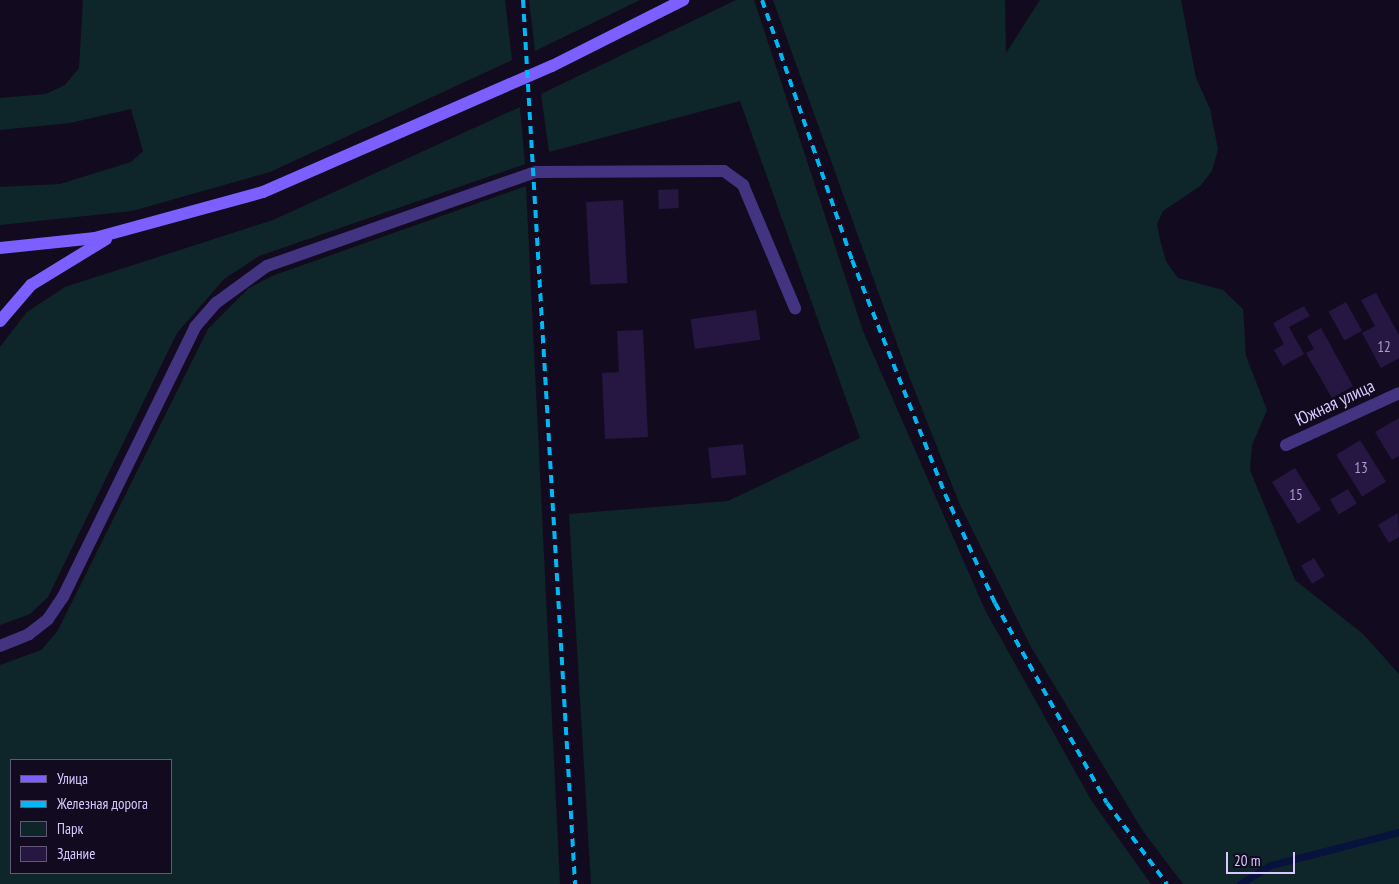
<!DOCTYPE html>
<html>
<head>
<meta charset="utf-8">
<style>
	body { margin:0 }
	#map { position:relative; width:1399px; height:884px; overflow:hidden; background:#120b1f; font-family:"PT Sans Narrow",sans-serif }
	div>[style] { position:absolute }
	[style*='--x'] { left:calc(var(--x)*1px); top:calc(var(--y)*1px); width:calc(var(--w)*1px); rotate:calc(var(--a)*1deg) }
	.green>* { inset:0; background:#0e2629 }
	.stream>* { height:7px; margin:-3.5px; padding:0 3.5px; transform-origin:3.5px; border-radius:3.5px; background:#07123d }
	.building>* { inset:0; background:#251741; transform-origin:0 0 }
	.service>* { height:12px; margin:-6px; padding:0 6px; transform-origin:6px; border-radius:6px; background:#423480 }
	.minor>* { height:12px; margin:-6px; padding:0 6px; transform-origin:6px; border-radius:6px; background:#423480 }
	.secondary>* { height:12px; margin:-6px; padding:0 6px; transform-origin:6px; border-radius:6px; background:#7c60ff }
	.rail>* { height:4px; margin-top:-2px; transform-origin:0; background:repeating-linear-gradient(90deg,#00b8f4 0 8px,transparent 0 14px) }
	span { translate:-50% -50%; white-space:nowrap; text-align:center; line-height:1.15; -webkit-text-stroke:4px #120b1f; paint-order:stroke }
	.number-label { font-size:15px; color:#aa9cd0 }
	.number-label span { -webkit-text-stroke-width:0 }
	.street-label { font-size:18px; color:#d7c9ff }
	.legend { position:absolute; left:10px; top:759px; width:162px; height:115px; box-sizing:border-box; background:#120b1f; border:1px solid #615779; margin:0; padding:6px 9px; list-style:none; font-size:15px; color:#d7c9ff }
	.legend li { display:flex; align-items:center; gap:10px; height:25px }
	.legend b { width:25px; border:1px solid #615779 }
	.scale { position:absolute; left:1226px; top:852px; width:69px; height:22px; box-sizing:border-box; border:2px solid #d7c9ff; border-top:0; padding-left:6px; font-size:15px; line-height:18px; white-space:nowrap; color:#d7c9ff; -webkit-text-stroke:4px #120b1f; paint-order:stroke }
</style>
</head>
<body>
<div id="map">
	<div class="green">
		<div style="clip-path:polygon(83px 0,505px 0,512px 60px,270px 172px,132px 211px,0 225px,0 187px,60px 184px,131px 162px,143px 151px,131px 109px,70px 123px,0 130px,0 98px,46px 94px,65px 85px,79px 68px)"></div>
		<div style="clip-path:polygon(529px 0,640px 0,535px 51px)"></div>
		<div style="clip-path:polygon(736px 0,754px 0,863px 331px,985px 610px,1091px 800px,1151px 884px,591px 884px,569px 514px,728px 501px,860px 438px,740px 101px,549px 152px,541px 94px)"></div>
		<div style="clip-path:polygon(773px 0,1005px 0,1006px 53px,1040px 0,1181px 0,1196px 78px,1210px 109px,1218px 149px,1212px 171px,1200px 186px,1163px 211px,1157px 224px,1160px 240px,1166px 261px,1178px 278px,1223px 290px,1243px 309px,1246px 356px,1267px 410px,1252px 445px,1250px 470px,1295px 580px,1363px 634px,1399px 674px,1399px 884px,1183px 884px,1143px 831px,1031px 647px,960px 505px,905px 366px)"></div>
		<div style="clip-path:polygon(520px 107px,525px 164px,259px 256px,224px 279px,177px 333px,48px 597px,30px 614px,0 625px,0 347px,27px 312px,65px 287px,273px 220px)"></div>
		<div style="clip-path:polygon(evenodd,526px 186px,560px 884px,0 884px,0 665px,41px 650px,57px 632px,208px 329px,249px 288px,272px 276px,526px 186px,11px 760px,171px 760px,171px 873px,11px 873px,11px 760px)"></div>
	</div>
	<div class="stream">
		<div style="--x:1240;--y:884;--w:36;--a:-32"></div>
		<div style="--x:1271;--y:865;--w:132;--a:-14.5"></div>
	</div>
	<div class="building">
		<div style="left:678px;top:189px;width:19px;height:20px;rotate:87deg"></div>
		<div style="left:623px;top:200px;width:83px;height:37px;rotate:87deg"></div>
		<div style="clip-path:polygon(1376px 293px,1399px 335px,1399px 358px,1381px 368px,1362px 333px,1375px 326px,1361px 300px)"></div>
		<div style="left:1346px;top:302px;width:33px;height:20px;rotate:61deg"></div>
		<div style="clip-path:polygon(1304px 306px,1310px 316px,1289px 327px,1304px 354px,1283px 366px,1274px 350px,1284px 344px,1273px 323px)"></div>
		<div style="left:756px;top:310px;width:30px;height:66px;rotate:82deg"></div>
		<div style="clip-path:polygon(1321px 328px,1353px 386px,1332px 398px,1306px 353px,1314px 349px,1307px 336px)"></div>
		<div style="clip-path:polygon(643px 330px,648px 437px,605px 439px,602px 373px,619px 372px,617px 331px)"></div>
		<div style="clip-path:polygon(1399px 418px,1399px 456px,1392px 460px,1375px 432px)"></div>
		<div style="left:1360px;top:440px;width:49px;height:28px;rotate:58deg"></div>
		<div style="left:743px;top:444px;width:31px;height:35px;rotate:84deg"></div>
		<div style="left:1295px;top:468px;width:49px;height:27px;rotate:58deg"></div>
		<div style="left:1348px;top:489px;width:17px;height:21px;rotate:59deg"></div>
		<div style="clip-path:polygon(1398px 513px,1399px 537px,1389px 543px,1378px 525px)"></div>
		<div style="left:1314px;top:558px;width:21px;height:15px;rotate:59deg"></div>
	</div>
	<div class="service">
		<div style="--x:0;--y:646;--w:31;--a:-22"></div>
		<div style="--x:29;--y:634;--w:24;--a:-38"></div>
		<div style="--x:48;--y:619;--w:27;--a:-56"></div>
		<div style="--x:63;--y:597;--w:301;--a:-63.9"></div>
		<div style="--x:195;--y:327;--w:32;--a:-49"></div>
		<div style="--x:216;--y:303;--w:63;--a:-36"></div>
		<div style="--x:267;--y:266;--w:285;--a:-19.3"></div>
		<div style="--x:536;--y:172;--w:188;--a:-0.3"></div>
		<div style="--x:724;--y:171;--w:24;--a:36"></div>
		<div style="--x:743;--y:185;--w:134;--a:67.1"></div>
	</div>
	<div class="minor">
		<div style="--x:1286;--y:445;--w:124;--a:-24.7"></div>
	</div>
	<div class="secondary">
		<div style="--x:0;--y:248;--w:96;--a:-6"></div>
		<div style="--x:95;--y:238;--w:174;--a:-15.3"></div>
		<div style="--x:263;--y:192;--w:315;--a:-23.6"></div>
		<div style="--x:552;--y:66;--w:147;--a:-26.7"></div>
		<div style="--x:0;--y:321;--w:48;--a:-49.3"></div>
		<div style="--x:31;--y:285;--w:88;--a:-31.5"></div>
	</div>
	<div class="rail">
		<div style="--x:523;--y:0;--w:886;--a:86.63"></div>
		<div style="--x:762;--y:0;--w:275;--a:70.9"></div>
		<div style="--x:852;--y:260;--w:252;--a:68.3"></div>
		<div style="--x:945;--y:494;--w:120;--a:65.4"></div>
		<div style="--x:995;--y:603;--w:229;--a:60.8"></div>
		<div style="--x:1107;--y:803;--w:101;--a:53.5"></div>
	</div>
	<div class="number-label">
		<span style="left:1384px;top:347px">12</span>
		<span style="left:1361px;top:468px">13</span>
		<span style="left:1296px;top:495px">15</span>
	</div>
	<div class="street-label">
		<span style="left:1335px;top:403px;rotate:-25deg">Южная улица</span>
	</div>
	<ul class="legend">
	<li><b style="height:6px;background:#7c60ff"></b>Улица</li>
	<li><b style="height:6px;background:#00b8f4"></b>Железная дорога</li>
	<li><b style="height:14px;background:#0e2629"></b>Парк</li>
	<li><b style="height:14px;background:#251741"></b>Здание</li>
	</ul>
	<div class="scale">20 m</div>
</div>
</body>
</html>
